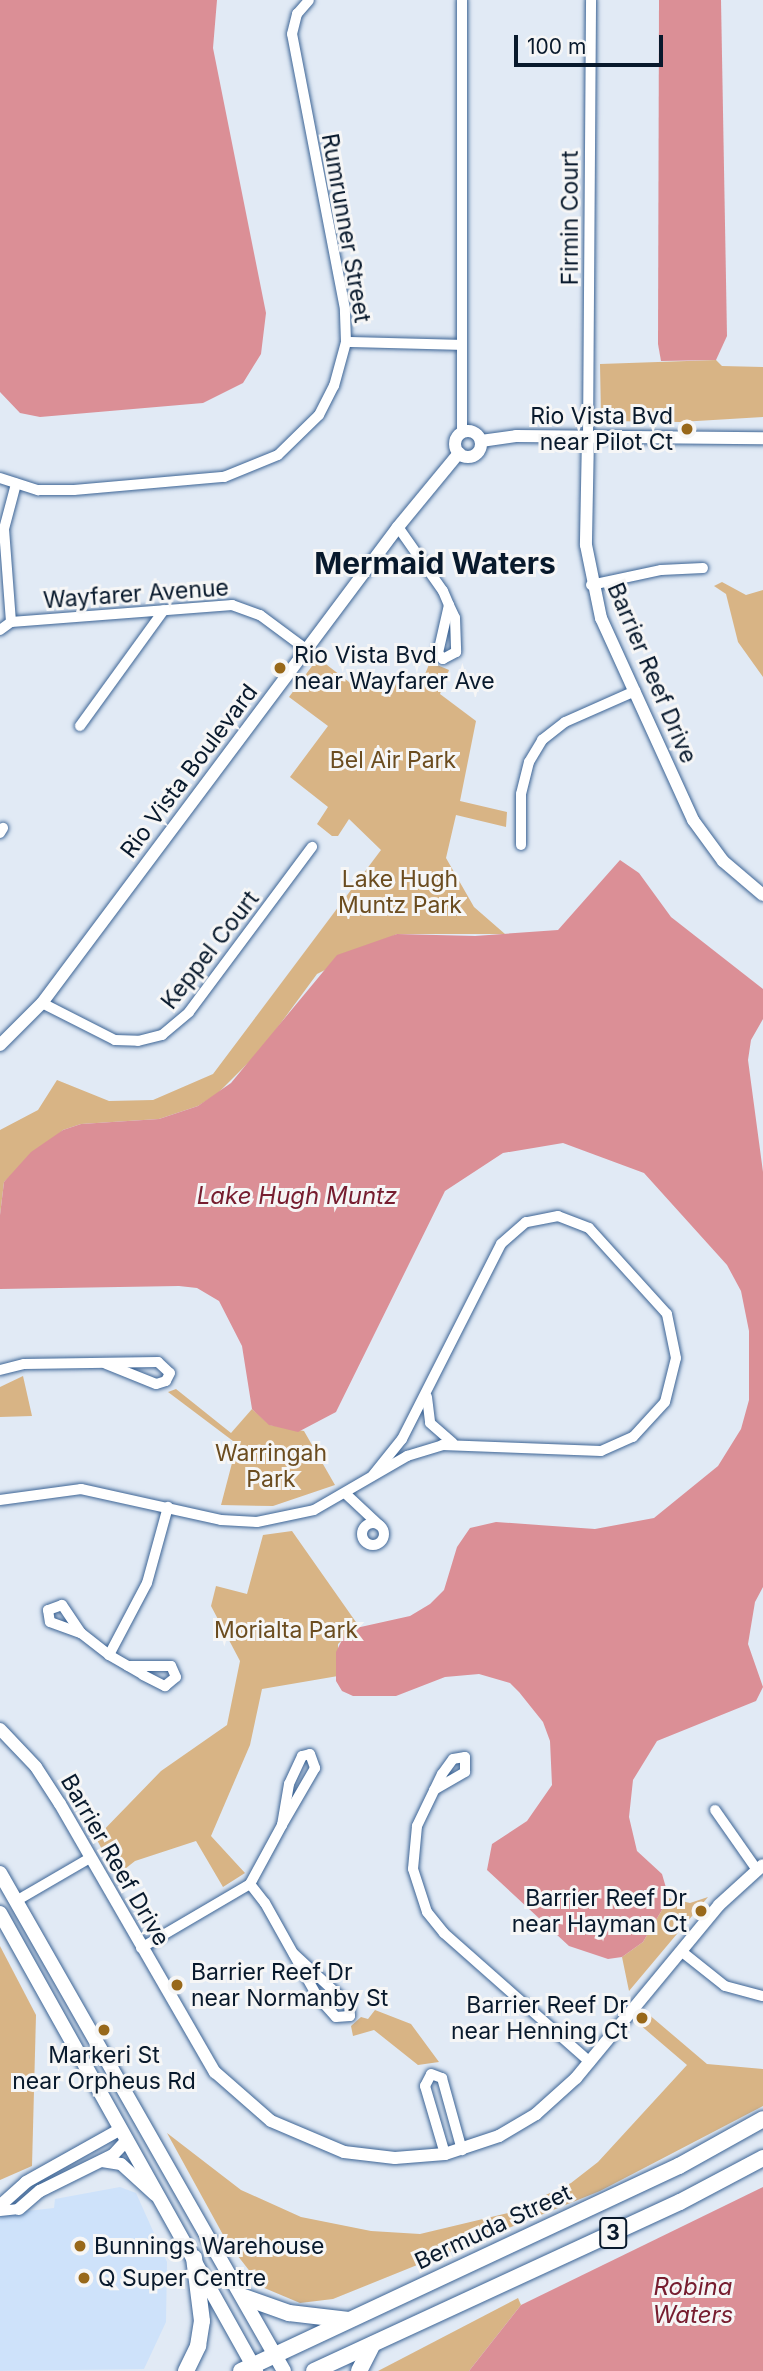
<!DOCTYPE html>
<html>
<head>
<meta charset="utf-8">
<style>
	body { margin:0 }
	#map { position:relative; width:763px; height:2371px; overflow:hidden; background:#e1eaf5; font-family:Inter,sans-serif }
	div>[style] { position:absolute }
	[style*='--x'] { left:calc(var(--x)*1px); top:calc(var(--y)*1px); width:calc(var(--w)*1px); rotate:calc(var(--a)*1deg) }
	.built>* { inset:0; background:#cee2fa }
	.green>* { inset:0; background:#d8b485 }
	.water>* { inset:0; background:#db8f96 }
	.roads { filter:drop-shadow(0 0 2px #3c6495) drop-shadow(0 0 2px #3c6495) }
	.minor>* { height:10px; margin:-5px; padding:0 5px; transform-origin:5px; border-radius:5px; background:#fff }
	.minor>.ring { margin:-5px; padding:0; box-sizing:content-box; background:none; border:10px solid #fff; border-radius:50% }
	.tertiary>* { height:12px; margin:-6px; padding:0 6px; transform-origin:6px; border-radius:6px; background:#fff }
	.tertiary>.ring { margin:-6px; padding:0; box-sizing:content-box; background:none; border:12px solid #fff; border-radius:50% }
	.secondary>* { height:14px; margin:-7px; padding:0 7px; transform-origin:7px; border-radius:7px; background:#fff }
	.primary>* { height:16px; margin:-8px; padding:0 8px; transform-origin:8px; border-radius:8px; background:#fff }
	.dots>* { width:19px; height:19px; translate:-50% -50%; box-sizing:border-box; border:4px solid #f6f6f6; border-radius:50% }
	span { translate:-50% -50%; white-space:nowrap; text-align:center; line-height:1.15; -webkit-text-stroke:6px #f6f6f6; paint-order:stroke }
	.shield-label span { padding:2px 5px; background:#f6f6f6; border:2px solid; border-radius:5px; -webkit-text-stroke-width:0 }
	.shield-label { font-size:21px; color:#08192c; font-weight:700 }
	.street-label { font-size:23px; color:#08192c }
	.poi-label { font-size:23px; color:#08192c }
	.right { translate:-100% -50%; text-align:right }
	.left { translate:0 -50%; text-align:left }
	.park-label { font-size:23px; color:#6b4c1f }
	.water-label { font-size:24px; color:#761d2f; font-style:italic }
	.district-label { font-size:30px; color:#08192c; font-weight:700 }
	.scale { position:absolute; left:514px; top:35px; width:149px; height:32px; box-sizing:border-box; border:4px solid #08192c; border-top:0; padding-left:9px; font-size:21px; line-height:24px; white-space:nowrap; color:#08192c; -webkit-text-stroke:5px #f6f6f6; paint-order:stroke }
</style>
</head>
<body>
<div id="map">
	<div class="built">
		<div style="clip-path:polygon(120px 2187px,136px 2193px,167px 2262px,166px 2322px,144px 2369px,0 2371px,0 2214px,54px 2208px,55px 2199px)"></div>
	</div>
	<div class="green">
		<div style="clip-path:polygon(716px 360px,722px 366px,763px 367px,763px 417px,680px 422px,606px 421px,601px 416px,600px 364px)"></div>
		<div style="clip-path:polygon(722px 582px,746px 595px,763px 590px,763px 677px,738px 642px,726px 594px,714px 586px)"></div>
		<div style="clip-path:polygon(318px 658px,358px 689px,365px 680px,423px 679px,430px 662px,449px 670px,440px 694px,476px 721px,460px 801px,507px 812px,506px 827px,456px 815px,446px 858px,474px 907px,505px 934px,397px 934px,317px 974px,261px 1050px,217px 1094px,198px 1106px,159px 1119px,81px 1124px,63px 1130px,4px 1182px,0 1215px,0 1130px,38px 1110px,57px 1080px,109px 1101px,153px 1100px,213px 1074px,381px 850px,349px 819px,338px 836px,332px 836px,317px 824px,328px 807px,290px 777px,328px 726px,289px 697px)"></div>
		<div style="clip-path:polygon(23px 1376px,32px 1416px,0 1417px,0 1387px)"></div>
		<div style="clip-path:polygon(176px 1389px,231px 1433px,252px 1409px,270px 1425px,304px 1431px,335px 1485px,273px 1506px,221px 1505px,237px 1444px,168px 1392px)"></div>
		<div style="clip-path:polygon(292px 1531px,358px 1625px,338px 1644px,338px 1676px,262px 1689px,250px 1745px,211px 1836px,245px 1873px,223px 1887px,196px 1841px,135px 1861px,116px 1876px,96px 1838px,161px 1771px,227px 1725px,240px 1661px,211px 1606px,216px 1586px,247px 1594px,263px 1535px)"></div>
		<div style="clip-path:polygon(708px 1897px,629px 1991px,622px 1957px,643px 1942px,669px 1898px,690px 1903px)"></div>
		<div style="clip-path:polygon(0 1946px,36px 2015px,32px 2166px,0 2180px)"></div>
		<div style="clip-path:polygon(375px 2010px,411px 2024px,439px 2062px,418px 2065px,374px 2030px,353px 2036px,351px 2026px,361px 2017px,368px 2019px)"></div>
		<div style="clip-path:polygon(647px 2013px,707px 2064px,763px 2069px,763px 2106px,600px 2191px,333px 2299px,300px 2303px,262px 2287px,227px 2242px,167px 2133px,241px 2190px,301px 2217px,371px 2231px,420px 2234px,508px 2213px,571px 2183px,598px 2162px,687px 2065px,639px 2024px)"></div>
		<div style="clip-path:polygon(518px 2298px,521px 2305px,469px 2371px,378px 2371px)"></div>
	</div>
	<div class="water">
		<div style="clip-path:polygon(0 0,217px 0,213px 48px,266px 313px,261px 354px,243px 383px,203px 403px,40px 417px,20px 413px,0 392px)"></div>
		<div style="clip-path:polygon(659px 0,721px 0,727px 336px,716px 360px,661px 361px,658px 344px)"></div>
		<div style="clip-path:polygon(620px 860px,639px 873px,671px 917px,763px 989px,763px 1019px,751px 1040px,748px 1060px,763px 1172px,763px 1587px,755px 1602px,748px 1644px,763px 1687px,756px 1701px,657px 1741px,633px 1780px,629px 1817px,637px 1851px,662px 1874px,669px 1898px,643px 1942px,622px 1957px,608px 1959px,569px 1946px,487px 1870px,492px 1844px,527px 1821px,552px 1785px,550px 1741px,543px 1722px,519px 1692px,510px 1683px,479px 1674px,445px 1677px,396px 1696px,353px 1696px,342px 1691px,336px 1681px,336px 1652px,347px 1630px,410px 1616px,430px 1604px,444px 1590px,457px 1547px,470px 1528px,496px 1522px,595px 1529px,654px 1518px,718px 1466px,741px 1429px,749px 1400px,749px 1331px,741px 1291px,727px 1265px,644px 1173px,563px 1143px,503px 1153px,445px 1191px,336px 1412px,298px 1432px,269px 1425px,252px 1409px,242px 1346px,219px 1301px,197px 1288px,179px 1286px,0 1289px,0 1215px,4px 1182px,31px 1152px,63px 1130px,81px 1124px,159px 1119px,198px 1106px,231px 1083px,337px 955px,397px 934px,475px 936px,558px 930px)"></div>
		<div style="clip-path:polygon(763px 2187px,763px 2371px,469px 2371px,521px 2305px)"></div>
	</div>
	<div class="roads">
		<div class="minor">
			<div style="--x:462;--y:0;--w:432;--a:90"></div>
			<div style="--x:346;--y:342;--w:114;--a:1.5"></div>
			<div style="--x:588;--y:436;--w:436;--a:-89.6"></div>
			<div style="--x:0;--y:478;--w:40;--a:18"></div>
			<div style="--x:38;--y:490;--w:36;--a:0"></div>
			<div style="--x:74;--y:490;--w:151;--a:-5"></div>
			<div style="--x:224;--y:477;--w:58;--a:-22.2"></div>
			<div style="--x:278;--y:455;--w:57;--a:-44.3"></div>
			<div style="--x:319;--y:415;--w:33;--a:-63"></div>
			<div style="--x:334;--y:386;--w:46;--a:-74.7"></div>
			<div style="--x:346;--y:342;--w:33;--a:-92"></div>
			<div style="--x:345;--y:309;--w:280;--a:-100.9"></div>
			<div style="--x:292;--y:34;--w:21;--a:-76"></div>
			<div style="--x:297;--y:14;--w:18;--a:-49"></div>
			<div style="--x:398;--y:527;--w:78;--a:54.9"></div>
			<div style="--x:443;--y:591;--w:15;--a:67"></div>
			<div style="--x:449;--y:605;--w:14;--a:65"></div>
			<div style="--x:455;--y:618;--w:34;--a:88"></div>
			<div style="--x:456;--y:652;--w:15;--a:152"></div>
			<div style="--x:443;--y:659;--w:8;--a:-130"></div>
			<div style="--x:438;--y:653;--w:49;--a:-77.1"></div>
			<div style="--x:591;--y:585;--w:72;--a:-12.1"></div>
			<div style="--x:661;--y:570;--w:42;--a:-2.7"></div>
			<div style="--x:11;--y:622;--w:93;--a:-94.3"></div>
			<div style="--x:4;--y:529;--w:47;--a:-75.1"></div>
			<div style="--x:0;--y:630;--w:14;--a:-36"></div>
			<div style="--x:11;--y:622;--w:222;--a:-4.4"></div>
			<div style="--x:232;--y:605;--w:30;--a:20"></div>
			<div style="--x:260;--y:615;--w:57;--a:36.5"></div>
			<div style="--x:80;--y:726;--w:143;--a:-54.1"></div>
			<div style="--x:0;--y:833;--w:6;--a:-59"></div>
			<div style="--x:521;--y:845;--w:51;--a:-90"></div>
			<div style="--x:521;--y:794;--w:33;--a:-76"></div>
			<div style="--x:529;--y:762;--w:26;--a:-59"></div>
			<div style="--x:542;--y:740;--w:29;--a:-38"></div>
			<div style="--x:565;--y:722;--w:77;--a:-23.9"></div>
			<div style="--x:42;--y:1003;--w:82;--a:26.9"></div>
			<div style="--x:115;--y:1040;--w:23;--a:2"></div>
			<div style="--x:138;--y:1041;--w:25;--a:-14"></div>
			<div style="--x:162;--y:1035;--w:35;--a:-40"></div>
			<div style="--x:189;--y:1012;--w:206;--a:-53.3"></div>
			<div style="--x:0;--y:1370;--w:25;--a:-14"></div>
			<div style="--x:24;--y:1364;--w:134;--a:-0.9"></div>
			<div style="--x:158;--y:1362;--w:16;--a:43"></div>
			<div style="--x:170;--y:1373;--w:9;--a:117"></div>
			<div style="--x:166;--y:1381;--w:10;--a:163"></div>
			<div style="--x:156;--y:1384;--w:54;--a:-158.2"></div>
			<div style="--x:427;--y:1397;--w:26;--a:83"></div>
			<div style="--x:430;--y:1423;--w:30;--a:41"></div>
			<div style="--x:346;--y:1494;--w:45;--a:43.2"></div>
			<div style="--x:0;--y:1500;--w:82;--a:-7.7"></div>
			<div style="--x:81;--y:1489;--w:143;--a:12.5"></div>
			<div style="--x:221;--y:1520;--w:36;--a:3"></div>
			<div style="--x:257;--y:1522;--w:58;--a:-11.9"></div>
			<div style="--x:314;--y:1510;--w:108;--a:-30.1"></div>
			<div style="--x:407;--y:1456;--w:37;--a:-17"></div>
			<div style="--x:442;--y:1445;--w:159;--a:2.2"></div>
			<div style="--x:601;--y:1451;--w:35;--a:-24"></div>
			<div style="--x:633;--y:1437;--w:47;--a:-47.6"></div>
			<div style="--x:665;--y:1402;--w:45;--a:-76"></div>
			<div style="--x:676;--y:1358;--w:45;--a:-101.6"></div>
			<div style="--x:667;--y:1314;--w:116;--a:-132.2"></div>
			<div style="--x:589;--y:1228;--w:33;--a:-159"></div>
			<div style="--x:558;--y:1216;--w:33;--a:169"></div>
			<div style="--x:526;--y:1222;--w:33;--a:139"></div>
			<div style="--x:501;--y:1244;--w:219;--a:116.9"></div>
			<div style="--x:402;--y:1439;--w:46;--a:128.9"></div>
			<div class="ring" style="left:362px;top:1523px;width:12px;height:12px"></div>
			<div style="--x:81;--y:1633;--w:34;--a:-124"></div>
			<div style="--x:62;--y:1605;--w:15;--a:160"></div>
			<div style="--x:48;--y:1610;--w:12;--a:81"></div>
			<div style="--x:50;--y:1622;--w:33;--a:20"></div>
			<div style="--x:81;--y:1633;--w:36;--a:38"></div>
			<div style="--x:109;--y:1655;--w:39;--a:30"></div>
			<div style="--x:143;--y:1675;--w:25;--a:27"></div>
			<div style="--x:165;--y:1686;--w:14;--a:-39"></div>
			<div style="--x:176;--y:1677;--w:12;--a:-114"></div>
			<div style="--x:171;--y:1666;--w:43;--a:180"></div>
			<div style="--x:109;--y:1655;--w:81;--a:-62.2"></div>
			<div style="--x:147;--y:1583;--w:79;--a:-74.6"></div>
			<div style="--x:310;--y:1754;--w:15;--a:70"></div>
			<div style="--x:315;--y:1768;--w:66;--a:120.1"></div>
			<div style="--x:282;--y:1825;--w:42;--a:-80.3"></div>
			<div style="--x:289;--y:1784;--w:31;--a:-65"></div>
			<div style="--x:302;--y:1756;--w:8;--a:-14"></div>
			<div style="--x:434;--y:1790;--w:36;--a:-30"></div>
			<div style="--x:465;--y:1772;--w:15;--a:-90"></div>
			<div style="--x:465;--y:1757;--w:12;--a:171"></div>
			<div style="--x:453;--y:1759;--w:19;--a:126"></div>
			<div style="--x:442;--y:1774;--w:58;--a:115.7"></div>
			<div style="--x:417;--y:1826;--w:43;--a:95.3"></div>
			<div style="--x:413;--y:1869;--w:45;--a:72"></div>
			<div style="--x:427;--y:1912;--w:27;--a:51"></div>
			<div style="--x:444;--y:1933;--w:195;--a:41.5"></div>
			<div style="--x:715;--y:1810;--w:73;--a:55"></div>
			<div style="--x:250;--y:1884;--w:24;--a:52"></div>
			<div style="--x:265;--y:1903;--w:107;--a:60.8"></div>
			<div style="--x:317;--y:1996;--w:28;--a:48"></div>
			<div style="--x:336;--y:2017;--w:14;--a:-4"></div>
			<div style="--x:350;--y:2016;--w:11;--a:-95"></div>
			<div style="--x:349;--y:2005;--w:75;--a:-137.2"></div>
			<div style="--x:16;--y:1901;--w:86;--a:-30.2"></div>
			<div style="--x:141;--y:1948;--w:126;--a:-30.4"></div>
			<div style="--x:250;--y:1884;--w:67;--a:-61.5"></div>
			<div style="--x:681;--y:1951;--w:56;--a:38.5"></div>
			<div style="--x:725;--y:1986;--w:39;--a:15"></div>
			<div style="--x:445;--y:2154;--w:71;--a:-106.4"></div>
			<div style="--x:425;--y:2086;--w:13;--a:-63"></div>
			<div style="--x:431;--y:2074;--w:12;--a:20"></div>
			<div style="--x:442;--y:2078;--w:75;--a:74.5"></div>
			<div style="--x:0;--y:2211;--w:19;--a:-6"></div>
		</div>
		<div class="tertiary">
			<div class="ring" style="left:455px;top:431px;width:14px;height:14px"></div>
			<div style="--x:588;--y:436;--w:109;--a:91.1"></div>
			<div style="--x:586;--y:545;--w:75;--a:78.4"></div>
			<div style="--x:601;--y:618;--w:222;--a:65.5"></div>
			<div style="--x:693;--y:820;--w:51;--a:53.8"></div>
			<div style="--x:723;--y:861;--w:52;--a:40.4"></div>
			<div style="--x:481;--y:441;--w:35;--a:-8"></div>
			<div style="--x:516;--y:436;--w:247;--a:0.5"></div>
			<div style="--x:0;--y:1045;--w:59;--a:-45"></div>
			<div style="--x:42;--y:1003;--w:594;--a:-53.21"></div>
			<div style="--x:398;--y:527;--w:96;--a:-50.5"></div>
			<div style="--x:0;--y:1729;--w:52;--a:46.5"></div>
			<div style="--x:36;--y:1767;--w:44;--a:57"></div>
			<div style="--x:60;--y:1804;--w:310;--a:60"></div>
			<div style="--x:215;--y:2072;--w:74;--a:41.2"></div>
			<div style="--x:271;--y:2121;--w:79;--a:23"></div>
			<div style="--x:344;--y:2152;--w:51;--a:6.7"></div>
			<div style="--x:395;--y:2158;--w:50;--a:-4.6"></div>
			<div style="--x:445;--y:2154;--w:57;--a:-18.4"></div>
			<div style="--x:499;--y:2136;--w:43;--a:-30.7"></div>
			<div style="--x:536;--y:2114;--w:54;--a:-42"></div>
			<div style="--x:576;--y:2078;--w:224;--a:-50.4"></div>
			<div style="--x:719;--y:1905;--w:59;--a:-42.3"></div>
			<div style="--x:102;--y:2161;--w:19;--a:9"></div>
			<div style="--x:121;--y:2164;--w:46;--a:42.4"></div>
			<div style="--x:4;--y:2202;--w:30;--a:-42"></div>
			<div style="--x:26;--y:2182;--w:109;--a:-29.2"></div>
			<div style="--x:19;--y:2209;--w:28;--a:-41"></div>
			<div style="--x:40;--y:2191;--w:81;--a:-26.3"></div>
			<div style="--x:113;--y:2155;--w:21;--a:-47"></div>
		</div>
		<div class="secondary">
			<div style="--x:0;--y:1873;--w:573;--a:60.3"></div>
			<div style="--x:0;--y:1913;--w:525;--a:60.8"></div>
		</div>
		<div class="primary">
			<div style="--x:244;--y:2297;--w:48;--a:19.6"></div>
			<div style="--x:289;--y:2313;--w:60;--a:6.7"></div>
			<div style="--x:186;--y:2371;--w:28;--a:-64"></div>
			<div style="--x:198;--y:2346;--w:25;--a:-81"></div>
			<div style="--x:202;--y:2321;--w:64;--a:-97.2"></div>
			<div style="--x:241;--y:2371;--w:484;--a:-25.1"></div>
			<div style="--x:679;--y:2166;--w:96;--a:-29.2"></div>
			<div style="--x:314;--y:2371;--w:403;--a:-24.8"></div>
			<div style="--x:680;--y:2202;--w:94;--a:-27.9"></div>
			<div style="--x:359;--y:2371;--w:30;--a:-63"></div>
		</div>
	</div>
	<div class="dots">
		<div style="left:687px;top:429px;background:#98681a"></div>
		<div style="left:280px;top:668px;background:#98681a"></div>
		<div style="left:701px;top:1911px;background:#98681a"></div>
		<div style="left:177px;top:1985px;background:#98681a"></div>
		<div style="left:642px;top:2018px;background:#98681a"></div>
		<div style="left:104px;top:2030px;background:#98681a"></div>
		<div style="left:80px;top:2246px;background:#98681a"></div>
		<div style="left:84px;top:2278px;background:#98681a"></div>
	</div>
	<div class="shield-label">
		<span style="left:613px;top:2233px">3</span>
	</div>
	<div class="street-label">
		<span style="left:570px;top:218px;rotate:-90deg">Firmin Court</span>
		<span style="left:346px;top:228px;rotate:80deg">Rumrunner Street</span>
		<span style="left:136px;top:594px;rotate:-4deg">Wayfarer Avenue</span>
		<span style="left:652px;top:673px;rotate:67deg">Barrier Reef Drive</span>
		<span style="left:189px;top:771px;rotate:-53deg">Rio Vista Boulevard</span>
		<span style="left:210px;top:950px;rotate:-52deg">Keppel Court</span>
		<span style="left:115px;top:1860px;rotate:60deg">Barrier Reef Drive</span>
		<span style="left:493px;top:2227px;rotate:-25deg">Bermuda Street</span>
	</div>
	<div class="poi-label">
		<span class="right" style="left:673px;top:429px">Rio Vista Bvd<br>near Pilot Ct</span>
		<span class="left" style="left:294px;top:668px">Rio Vista Bvd<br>near Wayfarer Ave</span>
		<span class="right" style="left:687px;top:1911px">Barrier Reef Dr<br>near Hayman Ct</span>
		<span class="left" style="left:191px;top:1985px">Barrier Reef Dr<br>near Normanby St</span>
		<span class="right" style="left:628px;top:2018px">Barrier Reef Dr<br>near Henning Ct</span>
		<span style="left:104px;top:2068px">Markeri St<br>near Orpheus Rd</span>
		<span class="left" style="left:94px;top:2246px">Bunnings Warehouse</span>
		<span class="left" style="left:98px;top:2278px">Q Super Centre</span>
	</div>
	<div class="park-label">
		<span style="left:393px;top:760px">Bel Air Park</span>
		<span style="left:400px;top:892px">Lake Hugh<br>Muntz Park</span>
		<span style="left:271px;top:1466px">Warringah<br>Park</span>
		<span style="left:286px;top:1630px">Morialta Park</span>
	</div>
	<div class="water-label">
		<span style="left:297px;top:1196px">Lake Hugh Muntz</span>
		<span style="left:693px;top:2301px">Robina<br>Waters</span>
	</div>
	<div class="district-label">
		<span style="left:435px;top:563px">Mermaid Waters</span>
	</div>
	<div class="scale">100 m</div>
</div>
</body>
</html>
